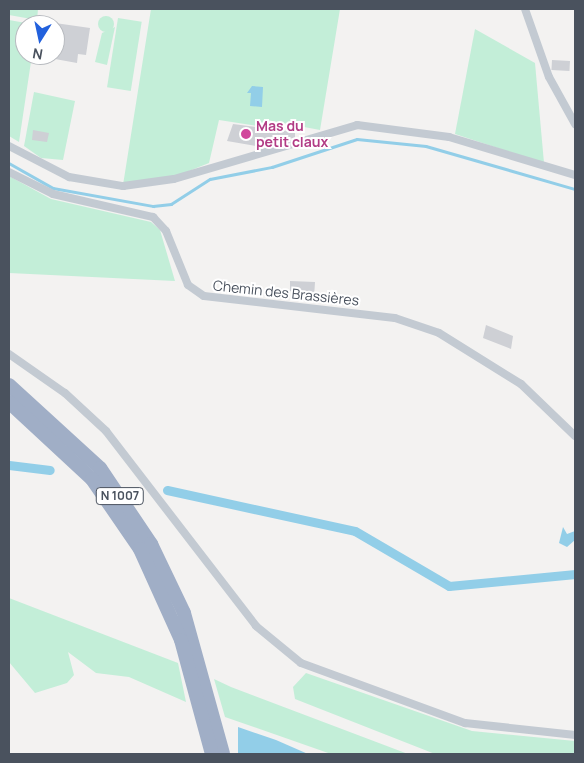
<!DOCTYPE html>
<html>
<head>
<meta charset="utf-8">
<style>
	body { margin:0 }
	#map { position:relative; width:584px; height:763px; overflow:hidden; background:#f3f2f1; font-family:Manrope,sans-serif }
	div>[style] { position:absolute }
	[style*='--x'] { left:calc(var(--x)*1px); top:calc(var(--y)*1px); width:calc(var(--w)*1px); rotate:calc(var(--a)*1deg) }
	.green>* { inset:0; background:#c3eed8; transform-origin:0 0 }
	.round { border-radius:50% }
	.water>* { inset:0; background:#92cee8 }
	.stream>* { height:2.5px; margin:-1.25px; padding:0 1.25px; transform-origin:1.25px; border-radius:1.25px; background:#92cee8 }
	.canal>* { height:9px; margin:-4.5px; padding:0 4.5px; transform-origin:4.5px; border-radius:4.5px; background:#92cee8 }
	.building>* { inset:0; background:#ced0d5; transform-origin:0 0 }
	.minor>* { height:8px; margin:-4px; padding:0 4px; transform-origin:4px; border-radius:4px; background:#c3cad2 }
	.trunk>* { height:14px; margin:-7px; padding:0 7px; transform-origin:7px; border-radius:7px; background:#a0aec6 }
	.dots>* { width:14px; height:14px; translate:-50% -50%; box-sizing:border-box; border:2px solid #fff; border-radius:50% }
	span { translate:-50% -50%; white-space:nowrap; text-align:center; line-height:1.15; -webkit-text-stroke:4px #fff; paint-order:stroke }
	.shield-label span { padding:1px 4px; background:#fff; border:1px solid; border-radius:4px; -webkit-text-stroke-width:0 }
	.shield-label { font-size:12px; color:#4a525e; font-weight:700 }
	.hotel-label { font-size:14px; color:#b23c85; font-weight:700 }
	.left { translate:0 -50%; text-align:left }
	.street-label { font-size:14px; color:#4a525e }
	.frame { position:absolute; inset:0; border:10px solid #4a525e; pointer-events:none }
	.north { position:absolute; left:15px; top:15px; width:50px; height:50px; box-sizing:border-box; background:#fff; border:1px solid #b7babf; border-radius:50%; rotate:190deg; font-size:14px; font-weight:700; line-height:20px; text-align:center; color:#4a525e }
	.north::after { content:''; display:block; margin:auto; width:18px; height:22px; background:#2261dd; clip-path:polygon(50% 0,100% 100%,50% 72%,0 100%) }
</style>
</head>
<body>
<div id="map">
	<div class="green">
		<div style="clip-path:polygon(9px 9px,38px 9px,37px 20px,9px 15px)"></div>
		<div style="clip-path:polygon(151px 9px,340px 9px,320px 130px,267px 120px,265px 127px,219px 120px,209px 163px,174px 177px,123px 185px)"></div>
		<div class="round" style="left:98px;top:16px;width:16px;height:16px"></div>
		<div style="left:118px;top:18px;width:24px;height:70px;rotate:9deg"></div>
		<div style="clip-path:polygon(9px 20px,37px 25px,25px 25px,25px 55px,32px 55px,19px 142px,9px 136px)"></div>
		<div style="clip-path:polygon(115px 27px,107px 65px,95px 62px,102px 33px)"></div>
		<div style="clip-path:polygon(475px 29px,535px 63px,544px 163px,455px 134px)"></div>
		<div style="clip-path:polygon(34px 92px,75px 101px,63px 160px,41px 158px,24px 146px)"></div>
		<div style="clip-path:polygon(9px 176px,51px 199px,151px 222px,160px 230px,175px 281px,9px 273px)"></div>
		<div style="clip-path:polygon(9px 598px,178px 663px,186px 702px,129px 677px,96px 673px,68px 652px,74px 675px,67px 683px,35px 693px,9px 662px)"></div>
		<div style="clip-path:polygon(306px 673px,472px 731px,575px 741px,575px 754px,435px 754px,295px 699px,293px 687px)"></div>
		<div style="clip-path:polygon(214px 679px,231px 687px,408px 754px,331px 754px,225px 717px)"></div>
	</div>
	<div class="water">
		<div style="clip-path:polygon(252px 86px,263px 87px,262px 107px,250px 106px,251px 93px,247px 93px)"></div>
		<div style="clip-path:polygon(563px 527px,567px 534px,575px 531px,575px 540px,567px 547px,559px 543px)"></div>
		<div style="clip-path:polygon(238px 727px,276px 740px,308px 754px,238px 754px)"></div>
	</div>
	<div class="stream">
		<div style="--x:9;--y:163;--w:51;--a:29.6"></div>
		<div style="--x:53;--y:188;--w:102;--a:10.2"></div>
		<div style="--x:153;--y:206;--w:18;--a:-6"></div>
		<div style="--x:171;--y:204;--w:46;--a:-32.7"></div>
		<div style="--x:210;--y:179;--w:63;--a:-11"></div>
		<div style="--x:272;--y:167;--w:89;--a:-18.2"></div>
		<div style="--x:357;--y:139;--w:69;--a:5.8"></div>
		<div style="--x:426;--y:146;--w:155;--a:16.1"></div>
	</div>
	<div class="canal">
		<div style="--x:9;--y:465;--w:41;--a:7"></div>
		<div style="--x:167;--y:490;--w:192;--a:12.3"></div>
		<div style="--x:355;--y:531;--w:109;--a:30.3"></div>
		<div style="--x:449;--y:586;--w:127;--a:-5.4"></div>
	</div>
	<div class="building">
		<div style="clip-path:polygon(55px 23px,90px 28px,86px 55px,78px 54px,77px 63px,55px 59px)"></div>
		<div style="left:552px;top:60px;width:18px;height:10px;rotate:3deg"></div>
		<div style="clip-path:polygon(233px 124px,295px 132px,295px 138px,267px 140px,261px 147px,227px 141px)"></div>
		<div style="clip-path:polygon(33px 130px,49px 133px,47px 142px,32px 140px)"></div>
		<div style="clip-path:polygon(290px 281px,315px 282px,314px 297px,290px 291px)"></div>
		<div style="clip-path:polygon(486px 325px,513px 336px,511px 349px,483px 338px)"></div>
	</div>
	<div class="minor">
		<div style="--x:525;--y:9;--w:72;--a:70.6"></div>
		<div style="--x:549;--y:77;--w:54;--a:61"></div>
		<div style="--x:9;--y:146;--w:68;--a:27.3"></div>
		<div style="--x:69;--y:177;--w:55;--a:9.5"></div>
		<div style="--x:123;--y:186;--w:51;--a:-7.8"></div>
		<div style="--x:174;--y:179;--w:191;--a:-16.4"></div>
		<div style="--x:357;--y:125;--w:93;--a:7.4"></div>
		<div style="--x:449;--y:137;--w:132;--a:16.8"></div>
		<div style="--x:9;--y:172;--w:49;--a:26.6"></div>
		<div style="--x:53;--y:194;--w:103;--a:13"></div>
		<div style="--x:153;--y:217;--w:19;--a:47"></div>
		<div style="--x:166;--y:231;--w:58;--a:67.8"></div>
		<div style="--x:188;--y:285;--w:19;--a:35"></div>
		<div style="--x:204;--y:296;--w:192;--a:6.6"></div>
		<div style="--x:395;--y:318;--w:46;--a:18.8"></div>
		<div style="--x:439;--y:333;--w:97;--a:31.9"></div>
		<div style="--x:521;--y:384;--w:75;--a:43.9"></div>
		<div style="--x:9;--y:354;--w:68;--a:34.9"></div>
		<div style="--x:65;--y:393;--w:56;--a:42.8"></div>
		<div style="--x:106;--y:431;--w:246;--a:52.4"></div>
		<div style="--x:256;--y:626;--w:58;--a:39.4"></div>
		<div style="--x:301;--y:663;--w:175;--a:20.1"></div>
		<div style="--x:465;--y:723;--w:111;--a:6.2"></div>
	</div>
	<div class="trunk">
		<div style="--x:9;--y:385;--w:123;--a:42.4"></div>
		<div style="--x:100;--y:468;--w:92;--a:56.1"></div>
		<div style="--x:151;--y:544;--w:76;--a:64.4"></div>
		<div style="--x:184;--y:613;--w:146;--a:74.5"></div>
		<div style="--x:9;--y:402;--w:113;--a:42.9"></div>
		<div style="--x:92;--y:479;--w:85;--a:55.6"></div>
		<div style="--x:140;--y:549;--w:100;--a:65.7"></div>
		<div style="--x:181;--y:640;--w:118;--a:74.8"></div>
	</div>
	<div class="dots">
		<div style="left:246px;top:134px;background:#d1479c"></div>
	</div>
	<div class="shield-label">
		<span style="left:120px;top:496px">N 1007</span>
	</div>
	<div class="hotel-label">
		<span class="left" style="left:256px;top:134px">Mas du<br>petit claux</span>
	</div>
	<div class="street-label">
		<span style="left:286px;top:293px;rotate:6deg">Chemin des Brassières</span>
	</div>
	<div class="frame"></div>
	<div class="north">N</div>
</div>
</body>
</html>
